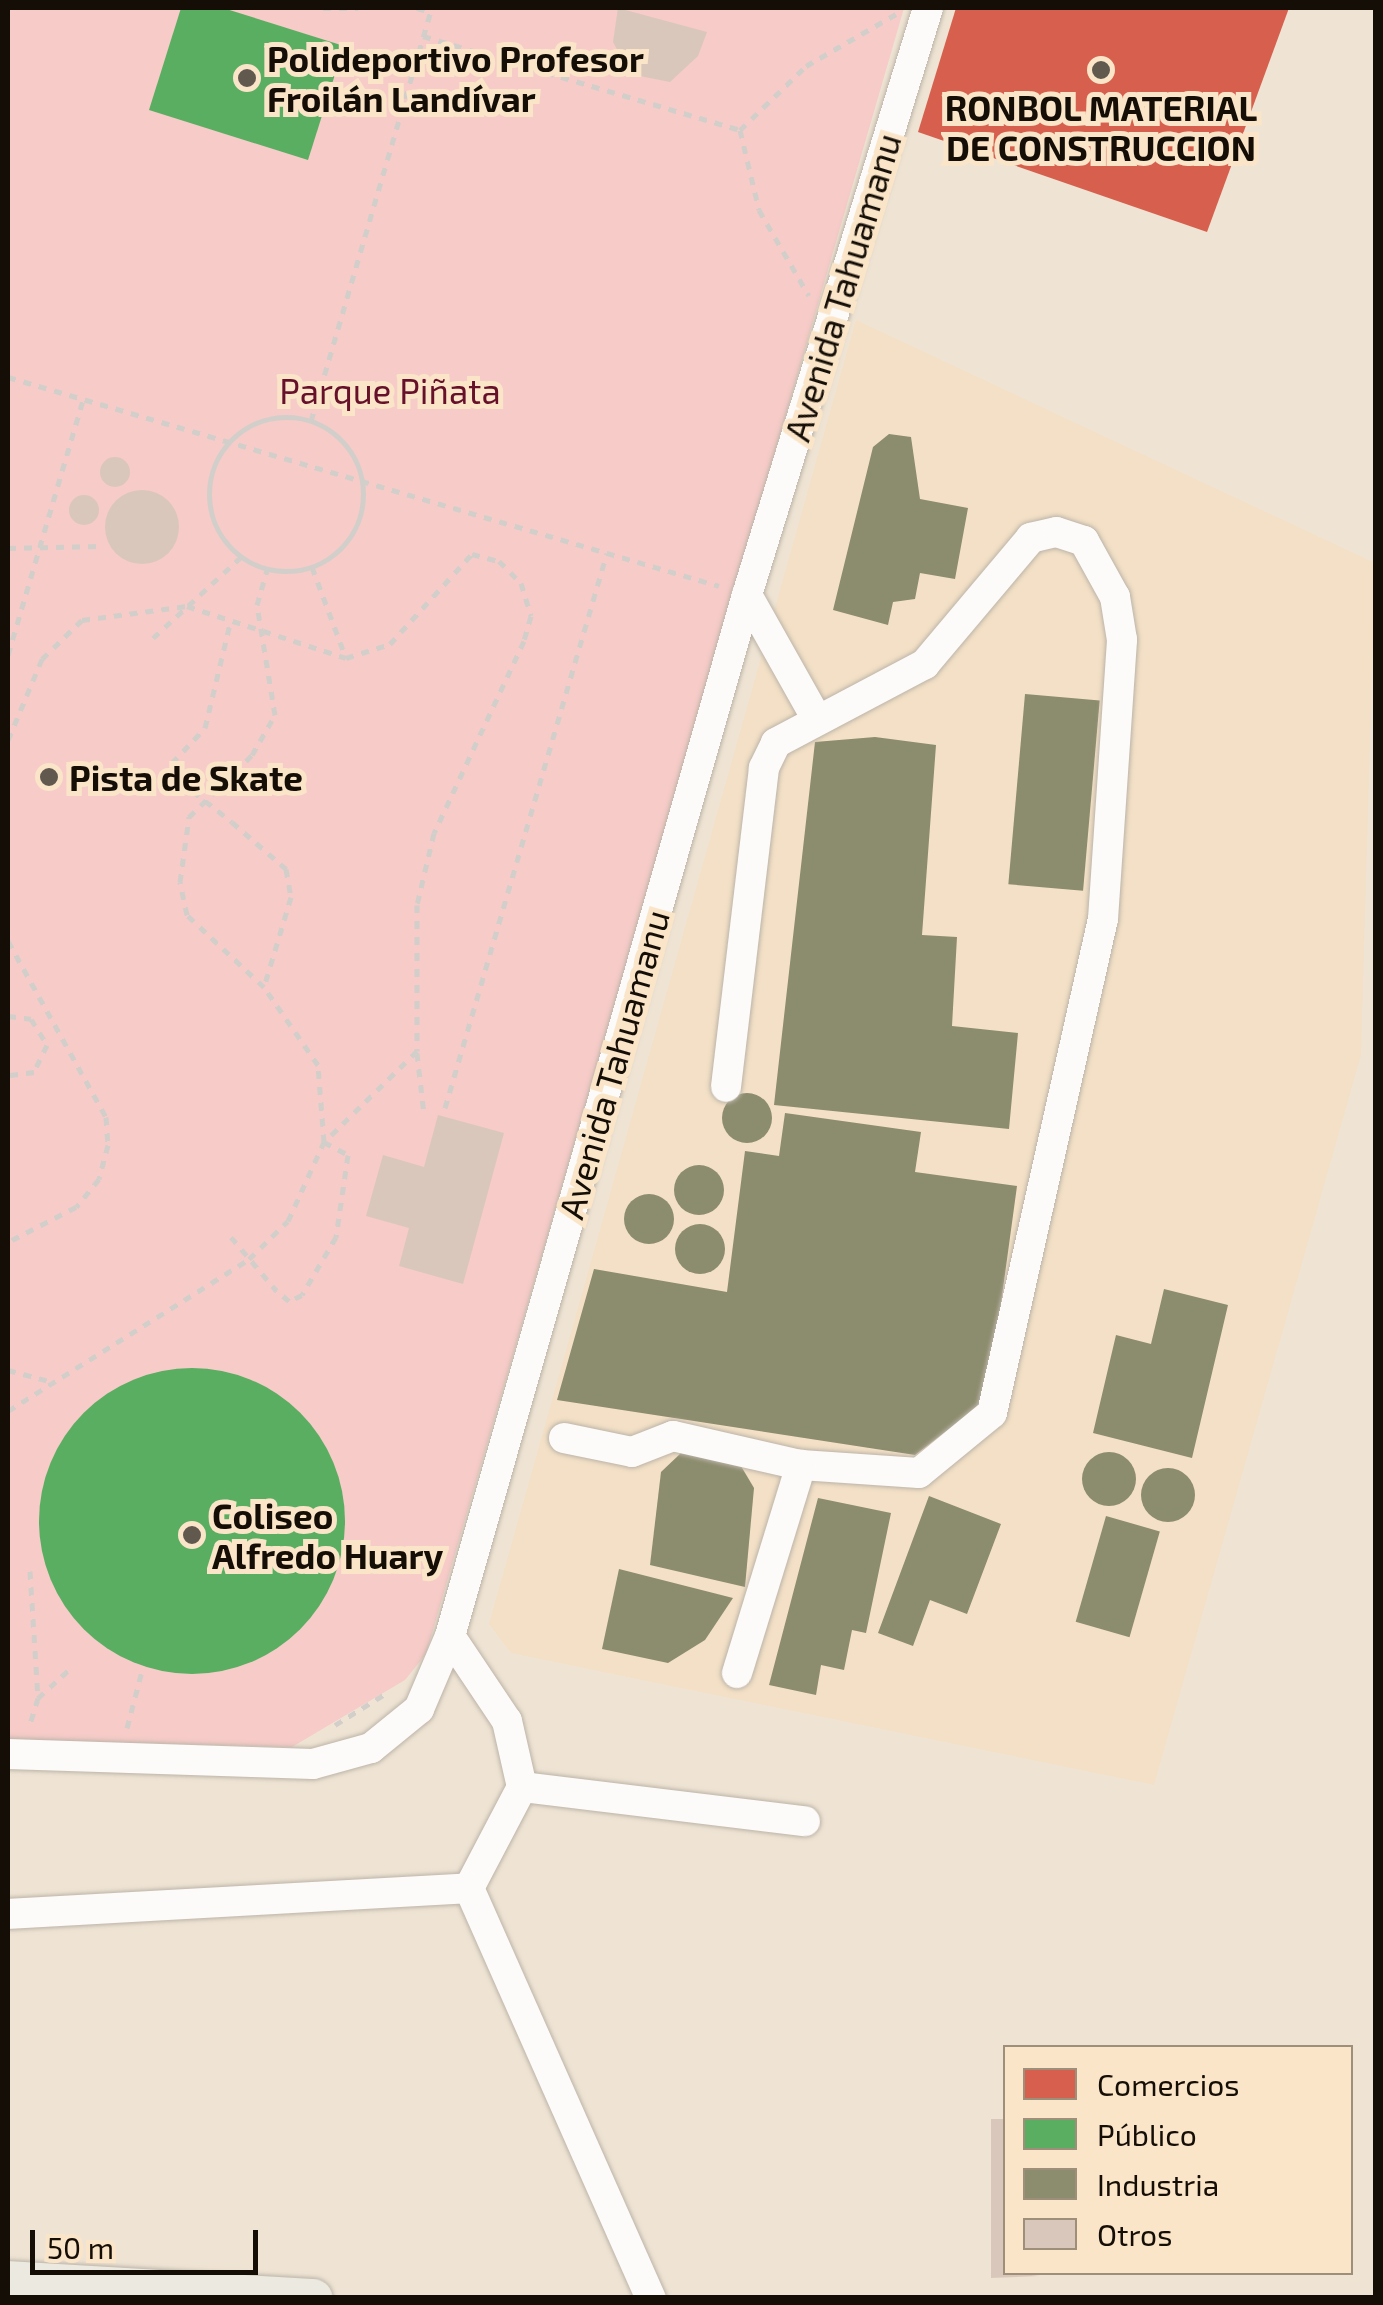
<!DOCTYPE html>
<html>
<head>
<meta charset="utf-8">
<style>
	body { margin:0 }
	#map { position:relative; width:1383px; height:2305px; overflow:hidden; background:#efe4d4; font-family:"Exo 2",sans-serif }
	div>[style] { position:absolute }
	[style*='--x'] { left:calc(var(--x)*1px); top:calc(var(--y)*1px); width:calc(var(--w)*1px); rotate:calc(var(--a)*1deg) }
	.built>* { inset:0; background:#f3e0c6 }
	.green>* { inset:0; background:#f6cbc8 }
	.shops>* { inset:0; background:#d6604d }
	.public>* { inset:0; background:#5aae61 }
	.round { border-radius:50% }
	.industry>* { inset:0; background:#8c8c6e; transform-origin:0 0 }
	.building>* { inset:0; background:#dac7bb }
	.path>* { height:5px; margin-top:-2.5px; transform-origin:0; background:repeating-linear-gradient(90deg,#d2cfca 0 8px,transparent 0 16px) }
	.path>.ring { margin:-2.5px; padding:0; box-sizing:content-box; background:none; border:5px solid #d2cfca; border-radius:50% }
	.roads { filter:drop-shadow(0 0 2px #bcb4a8) drop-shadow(0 0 2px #bcb4a8) }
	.minor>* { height:30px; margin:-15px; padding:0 15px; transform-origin:15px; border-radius:15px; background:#fdfbf9 }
	.major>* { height:38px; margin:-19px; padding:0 19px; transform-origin:19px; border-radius:19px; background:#eceae0 }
	.path-bridge>* { height:5px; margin-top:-2.5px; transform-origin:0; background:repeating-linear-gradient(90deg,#d2cfca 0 8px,transparent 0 16px) }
	.dots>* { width:28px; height:28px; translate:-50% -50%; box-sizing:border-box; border:5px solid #fae5c9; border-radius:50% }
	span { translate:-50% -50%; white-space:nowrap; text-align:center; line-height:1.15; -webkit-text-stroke:10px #fae5c9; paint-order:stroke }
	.poi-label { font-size:35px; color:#150e06; font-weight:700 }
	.left { translate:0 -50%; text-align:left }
	.street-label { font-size:35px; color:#150e06 }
	.park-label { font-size:35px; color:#661129 }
	.frame { position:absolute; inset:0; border:10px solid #150e06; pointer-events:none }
	.legend { position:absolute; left:1003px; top:2045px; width:350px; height:230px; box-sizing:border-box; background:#fae5c9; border:2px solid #9e8f7b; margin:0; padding:12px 18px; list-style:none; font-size:30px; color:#150e06 }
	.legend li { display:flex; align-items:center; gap:20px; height:50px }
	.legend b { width:50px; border:2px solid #9e8f7b }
	.scale { position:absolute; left:30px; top:2230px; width:228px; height:45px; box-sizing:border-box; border:5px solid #150e06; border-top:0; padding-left:12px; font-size:30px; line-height:35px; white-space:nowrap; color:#150e06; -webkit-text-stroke:8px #fae5c9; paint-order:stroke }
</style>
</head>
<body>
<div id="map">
	<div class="built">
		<div style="clip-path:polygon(856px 320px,1375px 563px,1361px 1055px,1154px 1785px,511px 1653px,489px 1624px)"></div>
	</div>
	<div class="green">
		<div style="clip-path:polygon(8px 8px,904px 8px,426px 1654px,405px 1680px,292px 1747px,8px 1740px)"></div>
	</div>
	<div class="shops">
		<div style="clip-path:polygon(956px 8px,1289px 8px,1207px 232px,918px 132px)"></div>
	</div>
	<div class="public">
		<div style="clip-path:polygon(181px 8px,223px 8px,344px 46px,308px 160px,149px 110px)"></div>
		<div class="round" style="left:39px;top:1368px;width:306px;height:306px"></div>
	</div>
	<div class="industry">
		<div style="clip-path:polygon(889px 434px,911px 437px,920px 499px,968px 508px,955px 579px,920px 573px,915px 599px,893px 602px,888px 625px,833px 610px,873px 447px)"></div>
		<div style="left:1025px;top:694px;width:75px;height:191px;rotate:5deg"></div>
		<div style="clip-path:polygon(875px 737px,936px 745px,922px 935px,957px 937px,952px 1026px,1018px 1033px,1009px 1129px,774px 1105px,815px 742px)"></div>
		<div class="round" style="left:722px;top:1093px;width:50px;height:50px"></div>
		<div style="clip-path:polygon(785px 1113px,921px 1132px,915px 1172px,1017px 1186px,988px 1399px,915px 1455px,557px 1400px,594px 1269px,727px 1292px,745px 1151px,779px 1156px)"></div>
		<div class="round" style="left:674px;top:1165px;width:50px;height:50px"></div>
		<div class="round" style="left:624px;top:1194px;width:50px;height:50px"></div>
		<div class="round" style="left:675px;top:1224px;width:50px;height:50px"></div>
		<div style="clip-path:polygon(1164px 1289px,1228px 1305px,1192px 1458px,1093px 1433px,1116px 1335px,1151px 1344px)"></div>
		<div class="round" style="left:1082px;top:1452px;width:54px;height:54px"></div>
		<div style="clip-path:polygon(681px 1453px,738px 1461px,754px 1488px,745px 1587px,650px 1565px,661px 1472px)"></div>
		<div class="round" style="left:1141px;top:1468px;width:54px;height:54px"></div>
		<div style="clip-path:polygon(929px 1496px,1001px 1524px,967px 1614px,930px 1600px,913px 1646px,878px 1633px)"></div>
		<div style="clip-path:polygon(818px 1498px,891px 1513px,866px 1633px,852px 1630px,844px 1670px,821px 1665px,816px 1695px,769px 1685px)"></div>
		<div style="left:1106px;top:1516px;width:56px;height:110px;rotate:16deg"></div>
		<div style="clip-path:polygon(619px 1569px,733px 1598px,705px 1640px,668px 1663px,602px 1649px)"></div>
	</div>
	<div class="building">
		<div style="clip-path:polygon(618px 8px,707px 32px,698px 56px,670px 82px,630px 74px,613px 42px)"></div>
		<div class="round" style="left:100px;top:457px;width:30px;height:30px"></div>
		<div class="round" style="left:105px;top:490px;width:74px;height:74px"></div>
		<div class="round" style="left:69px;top:495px;width:30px;height:30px"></div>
		<div style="clip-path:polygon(438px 1115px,504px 1133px,463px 1284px,399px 1266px,409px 1228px,366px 1216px,383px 1155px,424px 1167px)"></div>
		<div style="clip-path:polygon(991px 2119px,1006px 2119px,1006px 2272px,1040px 2276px,991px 2278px)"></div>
	</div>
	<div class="path">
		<div style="--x:323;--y:8;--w:35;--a:0"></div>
		<div style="--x:417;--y:8;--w:15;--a:16"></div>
		<div style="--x:423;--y:36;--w:331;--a:16.5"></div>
		<div style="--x:740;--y:130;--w:82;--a:76.6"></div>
		<div style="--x:759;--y:210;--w:99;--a:59.8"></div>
		<div style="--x:740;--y:130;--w:92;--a:-44.1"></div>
		<div style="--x:806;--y:66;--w:104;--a:-30"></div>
		<div style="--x:8;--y:377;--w:741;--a:16.38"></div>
		<div class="ring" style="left:209px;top:417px;width:149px;height:149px"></div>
		<div style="--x:311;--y:421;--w:430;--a:-73.7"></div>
		<div style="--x:8;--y:548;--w:91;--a:-1.3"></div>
		<div style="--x:312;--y:567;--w:97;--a:69.5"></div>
		<div style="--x:153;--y:638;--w:120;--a:-42.6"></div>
		<div style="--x:8;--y:655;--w:266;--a:-73.6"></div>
		<div style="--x:8;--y:740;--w:88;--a:-67.2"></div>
		<div style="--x:42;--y:659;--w:56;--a:-44.3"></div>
		<div style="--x:82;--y:620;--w:106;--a:-7.6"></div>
		<div style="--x:187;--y:606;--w:167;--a:18.1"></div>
		<div style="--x:346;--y:658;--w:46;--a:-17.7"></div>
		<div style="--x:390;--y:644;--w:122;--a:-47.7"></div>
		<div style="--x:472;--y:554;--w:28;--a:15"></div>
		<div style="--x:499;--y:561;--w:31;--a:45"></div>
		<div style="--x:521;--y:583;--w:34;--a:73"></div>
		<div style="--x:531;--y:616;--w:26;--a:106"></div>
		<div style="--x:524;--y:641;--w:212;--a:115.1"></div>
		<div style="--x:434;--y:833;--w:74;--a:103.3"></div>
		<div style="--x:417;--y:905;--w:146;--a:90"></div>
		<div style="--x:417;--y:1051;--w:130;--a:135.6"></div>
		<div style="--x:324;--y:1142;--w:27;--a:28"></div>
		<div style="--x:348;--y:1155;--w:83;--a:98.3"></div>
		<div style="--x:336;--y:1237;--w:67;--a:120.4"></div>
		<div style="--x:302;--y:1295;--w:14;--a:155"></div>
		<div style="--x:289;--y:1301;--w:17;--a:-140"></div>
		<div style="--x:180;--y:781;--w:20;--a:-114"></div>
		<div style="--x:172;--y:763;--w:48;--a:-46.7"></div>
		<div style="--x:205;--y:728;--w:107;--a:-76.5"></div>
		<div style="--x:232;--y:822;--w:72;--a:41"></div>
		<div style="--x:286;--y:869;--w:28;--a:80"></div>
		<div style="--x:291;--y:897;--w:94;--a:106.7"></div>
		<div style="--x:8;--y:941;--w:201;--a:60.9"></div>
		<div style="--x:106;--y:1117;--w:28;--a:86"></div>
		<div style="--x:108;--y:1145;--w:35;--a:105"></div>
		<div style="--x:99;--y:1179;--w:36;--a:129"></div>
		<div style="--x:76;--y:1207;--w:76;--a:152.8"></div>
		<div style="--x:8;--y:1016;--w:23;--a:7"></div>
		<div style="--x:31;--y:1019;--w:31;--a:58"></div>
		<div style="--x:47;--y:1045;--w:30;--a:116"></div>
		<div style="--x:34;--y:1072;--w:26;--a:173"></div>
		<div style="--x:417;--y:1053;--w:61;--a:83.5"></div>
		<div style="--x:445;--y:1108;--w:578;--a:-73.73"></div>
		<div style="--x:8;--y:1370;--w:47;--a:14.9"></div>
		<div style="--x:8;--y:1411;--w:285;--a:-32.2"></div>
		<div style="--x:249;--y:1259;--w:54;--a:-44.3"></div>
		<div style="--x:288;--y:1221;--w:87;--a:-65.5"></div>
		<div style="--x:324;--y:1142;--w:77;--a:-94.5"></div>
		<div style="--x:318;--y:1065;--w:95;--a:-124.7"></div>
		<div style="--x:264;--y:987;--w:105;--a:-136.9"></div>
		<div style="--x:187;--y:915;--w:34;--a:-102"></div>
		<div style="--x:180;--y:882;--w:66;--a:-82.1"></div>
		<div style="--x:189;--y:817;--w:88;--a:-44.5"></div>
		<div style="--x:252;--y:755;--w:46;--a:-60.1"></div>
		<div style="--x:275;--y:715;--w:111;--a:-99.3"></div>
		<div style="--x:257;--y:605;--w:37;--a:-74"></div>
		<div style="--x:30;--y:1571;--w:127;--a:86.4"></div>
		<div style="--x:38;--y:1698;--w:27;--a:107"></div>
		<div style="--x:38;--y:1698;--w:45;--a:-42.3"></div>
		<div style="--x:335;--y:1725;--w:59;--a:-31.8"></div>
		<div style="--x:127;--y:1728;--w:63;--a:-75.3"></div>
	</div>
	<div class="roads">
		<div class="minor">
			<div style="--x:747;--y:595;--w:142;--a:60.6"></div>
			<div style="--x:564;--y:1438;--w:69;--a:11.6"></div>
			<div style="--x:632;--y:1452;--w:44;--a:-21.3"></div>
			<div style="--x:673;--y:1436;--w:131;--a:12.8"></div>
			<div style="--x:801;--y:1465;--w:118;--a:3.9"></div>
			<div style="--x:919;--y:1473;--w:94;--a:-39.4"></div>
			<div style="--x:992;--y:1413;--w:506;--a:-77.34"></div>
			<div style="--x:1103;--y:919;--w:280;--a:-86.1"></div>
			<div style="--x:1122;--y:640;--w:44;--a:-99.2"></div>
			<div style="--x:1115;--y:597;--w:64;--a:-119"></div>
			<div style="--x:1084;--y:541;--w:29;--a:-162"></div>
			<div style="--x:1056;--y:532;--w:26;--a:167"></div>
			<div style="--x:1031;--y:538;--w:165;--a:130.1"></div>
			<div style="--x:925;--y:664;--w:169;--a:152.1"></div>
			<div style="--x:776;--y:743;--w:28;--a:116"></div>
			<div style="--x:764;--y:768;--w:321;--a:96.8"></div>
			<div style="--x:450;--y:1636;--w:102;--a:56.2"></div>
			<div style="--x:507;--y:1721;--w:68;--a:77.2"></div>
			<div style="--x:522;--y:1787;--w:114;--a:117.7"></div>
			<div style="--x:469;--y:1888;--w:449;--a:66.1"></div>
			<div style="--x:737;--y:1673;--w:218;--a:-72.9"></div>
			<div style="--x:8;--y:1754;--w:305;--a:1.9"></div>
			<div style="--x:313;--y:1764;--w:60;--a:-15.4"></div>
			<div style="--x:371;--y:1748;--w:62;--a:-39.1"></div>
			<div style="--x:419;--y:1709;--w:79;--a:-67"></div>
			<div style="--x:450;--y:1636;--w:1083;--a:-74.08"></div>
			<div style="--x:747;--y:595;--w:614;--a:-72.86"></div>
			<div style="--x:522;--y:1787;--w:285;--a:6.9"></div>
			<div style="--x:8;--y:1914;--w:462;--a:-3.2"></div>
		</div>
		<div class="major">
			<div style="--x:8;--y:2280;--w:306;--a:3.4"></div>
		</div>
	</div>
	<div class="path-bridge">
		<div style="--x:180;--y:781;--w:66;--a:38.3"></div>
		<div style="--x:231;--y:1237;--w:70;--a:49.7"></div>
	</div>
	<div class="dots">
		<div style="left:1101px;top:70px;background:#61594e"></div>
		<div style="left:247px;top:78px;background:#61594e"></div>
		<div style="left:49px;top:777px;background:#61594e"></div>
		<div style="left:192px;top:1535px;background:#61594e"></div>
	</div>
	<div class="poi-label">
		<span class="left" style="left:267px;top:78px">Polideportivo Profesor<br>Froilán Landívar</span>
		<span style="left:1101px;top:127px">RONBOL MATERIAL<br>DE CONSTRUCCION</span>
		<span class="left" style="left:69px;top:777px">Pista de Skate</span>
		<span class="left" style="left:212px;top:1535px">Coliseo<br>Alfredo Huary</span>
	</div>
	<div class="street-label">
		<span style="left:842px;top:287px;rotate:-73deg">Avenida Tahuamanu</span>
		<span style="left:613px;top:1064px;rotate:-74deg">Avenida Tahuamanu</span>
	</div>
	<div class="park-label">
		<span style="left:390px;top:390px">Parque Piñata</span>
	</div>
	<div class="frame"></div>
	<ul class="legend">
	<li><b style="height:28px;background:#d6604d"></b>Comercios</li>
	<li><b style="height:28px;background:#5aae61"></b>Público</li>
	<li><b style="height:28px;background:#8c8c6e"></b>Industria</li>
	<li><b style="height:28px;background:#dac7bb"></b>Otros</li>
	</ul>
	<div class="scale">50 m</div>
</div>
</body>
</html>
